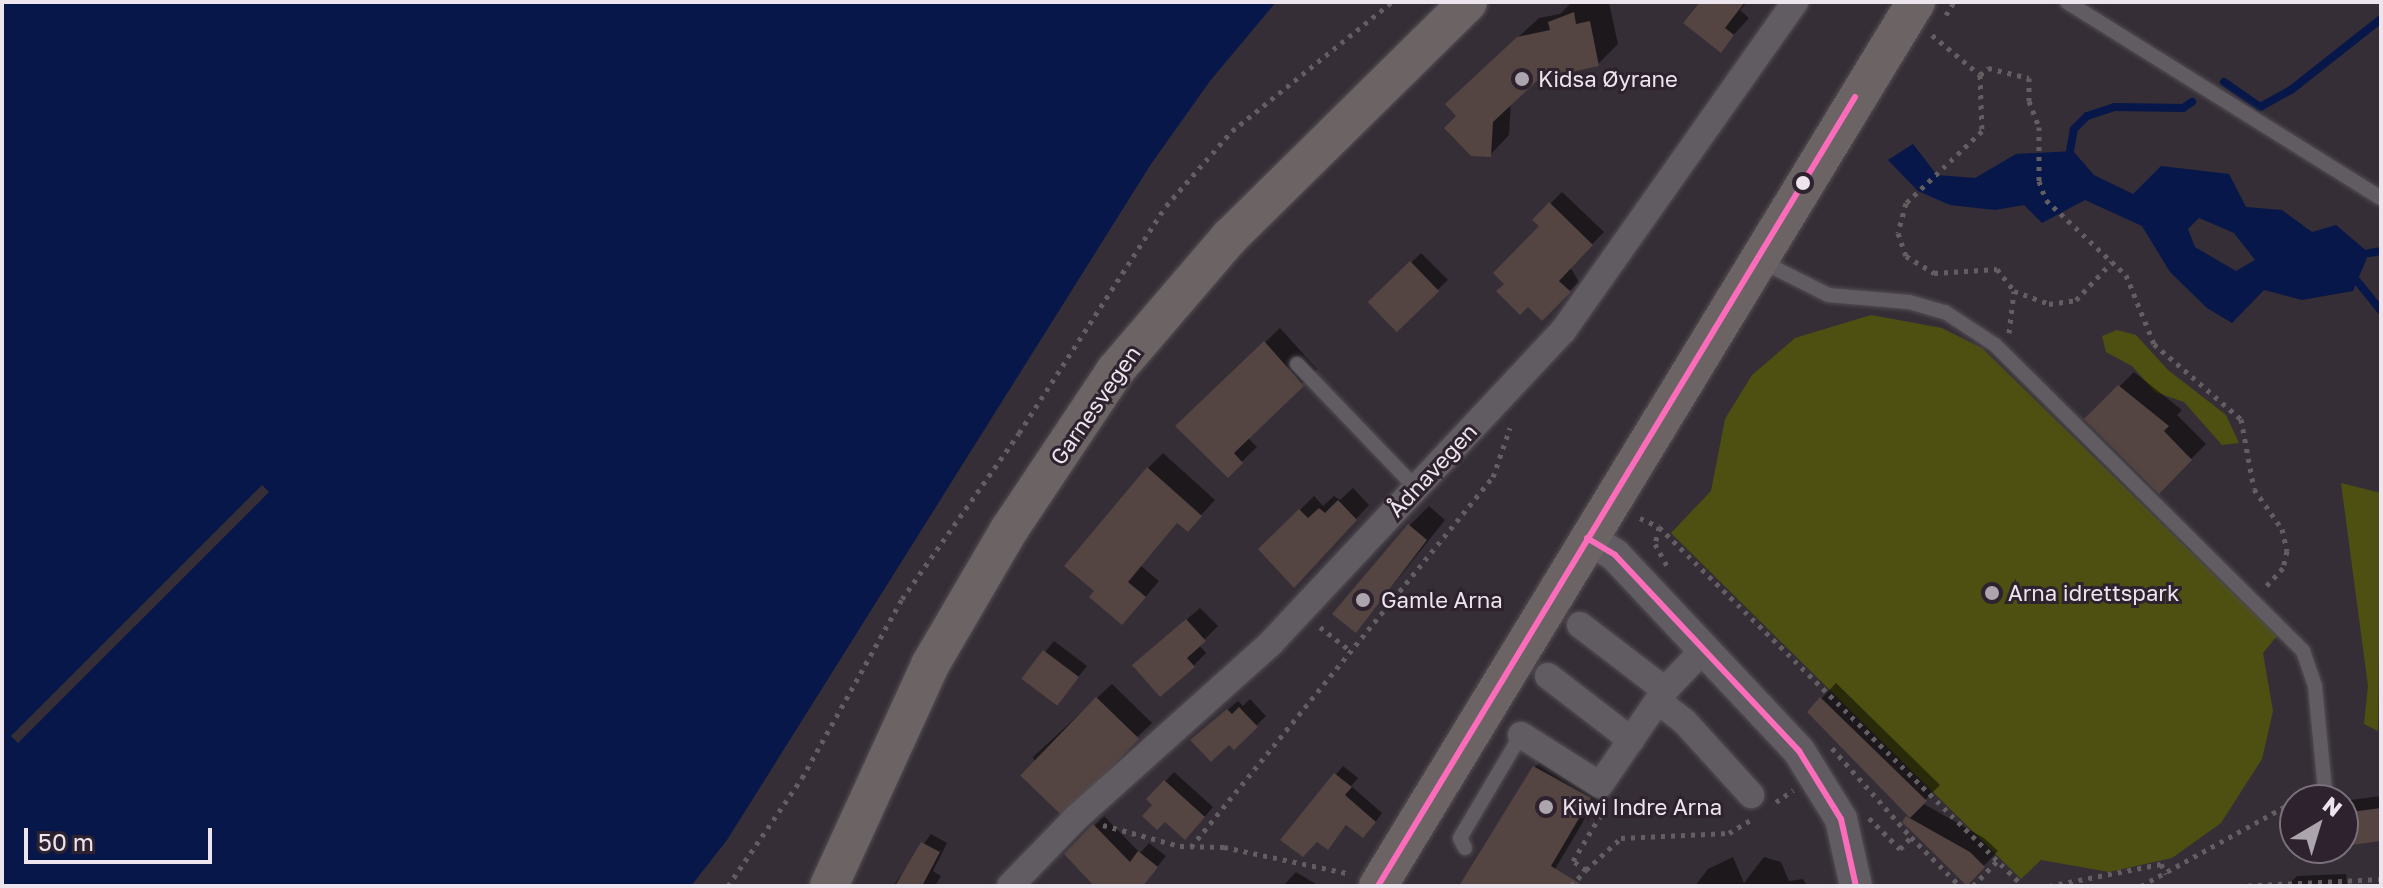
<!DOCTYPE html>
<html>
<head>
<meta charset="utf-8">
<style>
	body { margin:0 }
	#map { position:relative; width:2383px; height:888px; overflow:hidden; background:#352e36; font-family:"Golos Text",sans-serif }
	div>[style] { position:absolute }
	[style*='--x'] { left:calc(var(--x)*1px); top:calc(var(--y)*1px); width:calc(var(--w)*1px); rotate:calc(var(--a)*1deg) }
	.green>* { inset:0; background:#4e5012 }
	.water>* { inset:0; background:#071749 }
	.pier>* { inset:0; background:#352e36; transform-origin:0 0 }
	.shadow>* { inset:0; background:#0007; transform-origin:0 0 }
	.stream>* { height:8px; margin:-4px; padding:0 4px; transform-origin:4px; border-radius:4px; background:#071749 }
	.building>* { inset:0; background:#544442; transform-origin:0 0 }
	.path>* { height:5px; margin-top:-2.5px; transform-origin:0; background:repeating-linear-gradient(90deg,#625e62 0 4px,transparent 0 10px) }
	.roads { filter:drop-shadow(0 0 2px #534d53) drop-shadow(0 0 2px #534d53) }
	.service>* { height:14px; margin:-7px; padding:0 7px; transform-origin:7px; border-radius:7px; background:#615c61 }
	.minor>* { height:26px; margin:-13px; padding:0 13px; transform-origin:13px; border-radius:13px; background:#615c61 }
	.tertiary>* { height:32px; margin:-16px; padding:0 16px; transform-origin:16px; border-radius:16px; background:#615c61 }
	.secondary>* { height:38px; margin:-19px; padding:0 19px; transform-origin:19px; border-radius:19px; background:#6b6364 }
	.bus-1>* { height:6px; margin:-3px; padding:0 3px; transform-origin:3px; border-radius:3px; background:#fb6dba }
	.dots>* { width:22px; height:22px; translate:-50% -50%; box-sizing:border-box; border:4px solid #2d222e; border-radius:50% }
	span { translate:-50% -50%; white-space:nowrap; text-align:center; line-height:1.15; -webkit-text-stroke:6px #2d222e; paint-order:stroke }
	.poi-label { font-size:22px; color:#ede5ed }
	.left { translate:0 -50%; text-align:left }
	.street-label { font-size:22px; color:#ede5ed }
	.frame { position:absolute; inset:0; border:4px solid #ede5ed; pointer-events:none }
	.north { position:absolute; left:2279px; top:784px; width:80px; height:80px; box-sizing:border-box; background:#2d222e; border:2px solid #7a707a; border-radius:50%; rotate:38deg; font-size:22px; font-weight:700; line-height:32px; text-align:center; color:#ede5ed }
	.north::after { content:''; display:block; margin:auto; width:28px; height:36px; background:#ada5ad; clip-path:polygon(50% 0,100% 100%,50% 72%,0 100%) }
	.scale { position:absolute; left:24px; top:828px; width:188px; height:36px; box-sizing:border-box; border:4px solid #ede5ed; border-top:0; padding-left:10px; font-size:24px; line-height:28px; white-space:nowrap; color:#ede5ed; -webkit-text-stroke:6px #2d222e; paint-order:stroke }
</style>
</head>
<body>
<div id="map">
	<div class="green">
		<div style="clip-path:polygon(1871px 315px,1942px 328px,1982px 348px,2277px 636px,2263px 653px,2273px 711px,2262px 759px,2221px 823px,2172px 858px,2109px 872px,2041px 860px,2021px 879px,1671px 533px,1711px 491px,1725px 419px,1752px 375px,1795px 338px)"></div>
		<div style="clip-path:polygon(2117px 330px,2136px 335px,2168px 370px,2226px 415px,2239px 443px,2222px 445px,2184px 402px,2155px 392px,2132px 366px,2106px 352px,2102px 336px)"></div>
		<div style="clip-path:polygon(2341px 483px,2381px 493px,2378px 731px,2364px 724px,2368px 686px)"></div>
	</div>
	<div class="water">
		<div style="clip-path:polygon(2px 2px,1276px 2px,1210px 81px,1151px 164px,727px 840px,691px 886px,2px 886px)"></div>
		<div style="clip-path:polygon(evenodd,1913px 144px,1937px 175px,1975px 178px,2016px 154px,2073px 151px,2094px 175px,2133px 194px,2161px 166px,2229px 174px,2246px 207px,2282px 210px,2312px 232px,2336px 225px,2369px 253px,2353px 291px,2302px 300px,2264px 290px,2232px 323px,2207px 308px,2170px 272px,2142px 226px,2085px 200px,2042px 223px,2024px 205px,1995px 210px,1950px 205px,1918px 191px,1888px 160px,1913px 144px,2199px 218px,2234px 233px,2255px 260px,2236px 271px,2195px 247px,2188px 229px,2199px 218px)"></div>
	</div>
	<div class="pier">
		<div style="left:262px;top:485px;width:10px;height:355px;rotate:45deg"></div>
	</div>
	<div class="shadow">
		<div style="clip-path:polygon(1572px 2px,1609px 3px,1618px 44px,1598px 64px,1538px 77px,1511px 102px,1509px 135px,1490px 155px,1458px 116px,1467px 84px,1539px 18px,1560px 14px)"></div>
		<div style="clip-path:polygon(1702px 2px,1747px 2px,1740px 10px,1749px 18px,1720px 50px)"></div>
		<div style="clip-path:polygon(1562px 192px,1604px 232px,1570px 267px,1579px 282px,1542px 319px,1542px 226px,1535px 219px)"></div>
		<div style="left:1421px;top:253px;width:38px;height:71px;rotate:45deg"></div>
		<div style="clip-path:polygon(1280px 328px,1317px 369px,1247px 437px,1257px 447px,1228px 475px,1178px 426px)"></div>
		<div style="clip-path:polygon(2134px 372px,2182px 410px,2177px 415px,2206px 444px,2159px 491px,2087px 419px)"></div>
		<div style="clip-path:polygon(1163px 453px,1215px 500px,1188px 529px,1178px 521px,1141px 566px,1159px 581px,1137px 607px,1092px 597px,1148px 468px)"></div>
		<div style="clip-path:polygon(1353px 488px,1369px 505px,1308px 571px,1261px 549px,1314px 496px,1323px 506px,1334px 496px,1340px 500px)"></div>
		<div style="clip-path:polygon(1429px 506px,1445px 520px,1356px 631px,1409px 526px)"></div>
		<div style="clip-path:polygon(1200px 608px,1218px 626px,1199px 645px,1206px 653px,1193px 666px,1148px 653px)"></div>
		<div style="clip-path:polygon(1054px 641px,1087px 666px,1065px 693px,1023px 679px)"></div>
		<div style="clip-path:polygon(1836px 683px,1940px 785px,1922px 803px,1984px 838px,1998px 851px,1967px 883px,1905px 821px,1911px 815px,1809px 712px)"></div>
		<div style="clip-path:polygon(1112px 684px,1152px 723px,1058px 811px,1033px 757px)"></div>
		<div style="clip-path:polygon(1250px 699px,1266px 716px,1234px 747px,1203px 731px,1238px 701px,1243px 706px)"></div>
		<div style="clip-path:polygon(1554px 748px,1609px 778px,1545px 886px,1464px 886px,1534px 768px)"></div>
		<div style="clip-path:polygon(1343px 766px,1358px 778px,1351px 786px,1382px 813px,1371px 828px,1347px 824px,1335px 839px,1283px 840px)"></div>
		<div style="clip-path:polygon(1174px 772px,1213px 807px,1194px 829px,1149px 799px)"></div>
		<div style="clip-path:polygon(2381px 796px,2381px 839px,2343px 844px,2343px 801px)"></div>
		<div style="clip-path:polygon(1104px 816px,1140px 853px,1149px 843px,1166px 856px,1142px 886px,1097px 886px,1066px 854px)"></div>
		<div style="clip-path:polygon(931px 834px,947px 843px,933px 871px,941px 876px,935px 886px,893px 886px)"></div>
		<div style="clip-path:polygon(1733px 857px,1744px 883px,1764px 857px,1781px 862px,1789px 881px,1803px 879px,1807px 886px,1695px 886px,1708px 869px)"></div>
		<div style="clip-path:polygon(1296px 872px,1319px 886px,1283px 886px)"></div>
		<div style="clip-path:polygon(2346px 874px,2347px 886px,2287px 886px,2297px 876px)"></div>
	</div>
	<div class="stream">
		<div style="--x:2224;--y:82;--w:44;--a:34.8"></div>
		<div style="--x:2260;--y:107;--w:35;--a:-29"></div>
		<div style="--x:2291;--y:90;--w:115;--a:-38.3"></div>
		<div style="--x:2070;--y:151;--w:22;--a:-80"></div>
		<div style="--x:2074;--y:129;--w:18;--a:-45"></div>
		<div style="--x:2087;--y:116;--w:29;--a:-18"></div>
		<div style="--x:2115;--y:107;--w:68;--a:0.8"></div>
		<div style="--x:2183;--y:108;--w:11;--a:-34"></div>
		<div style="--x:2369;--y:253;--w:12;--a:-9"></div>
		<div style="--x:2357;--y:281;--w:38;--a:51"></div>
	</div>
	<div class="building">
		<div style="clip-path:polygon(1700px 2px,1745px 2px,1725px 28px,1734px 35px,1721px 53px,1683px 23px)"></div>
		<div style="clip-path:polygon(1574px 12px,1576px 24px,1590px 21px,1599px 66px,1539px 79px,1493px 122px,1491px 157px,1471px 156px,1444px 128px,1456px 116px,1445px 104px,1517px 37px,1550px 30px,1548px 22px)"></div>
		<div style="clip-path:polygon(1549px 202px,1593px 245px,1559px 281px,1571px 292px,1542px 321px,1528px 307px,1520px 315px,1496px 291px,1504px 284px,1493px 273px,1539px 226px,1532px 220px)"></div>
		<div style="left:1410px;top:261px;width:42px;height:59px;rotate:46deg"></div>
		<div style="clip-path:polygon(1264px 341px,1304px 386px,1234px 453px,1243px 463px,1228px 478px,1175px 426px)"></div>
		<div style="clip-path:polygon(2118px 385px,2169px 426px,2164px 431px,2192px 460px,2159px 494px,2084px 419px)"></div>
		<div style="clip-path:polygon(1147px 467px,1202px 516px,1188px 532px,1177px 523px,1128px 582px,1146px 597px,1122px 625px,1089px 597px,1094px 591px,1064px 566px)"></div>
		<div style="clip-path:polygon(1338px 500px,1357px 520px,1294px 588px,1258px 549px,1299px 509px,1308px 518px,1319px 508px,1325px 513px)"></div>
		<div style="clip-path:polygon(1408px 524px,1427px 540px,1356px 633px,1332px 614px)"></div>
		<div style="clip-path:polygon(1186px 619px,1206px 641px,1187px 658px,1195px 667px,1160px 697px,1132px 665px)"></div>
		<div style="left:1043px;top:650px;width:45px;height:36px;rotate:37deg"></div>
		<div style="left:1096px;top:697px;width:60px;height:109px;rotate:44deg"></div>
		<div style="clip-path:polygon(1820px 697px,1927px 801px,1910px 818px,1807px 712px)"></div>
		<div style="clip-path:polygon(1239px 707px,1258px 727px,1234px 750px,1229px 745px,1211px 762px,1190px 740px,1227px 709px,1232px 714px)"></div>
		<div style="clip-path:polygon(1533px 766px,1591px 798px,1551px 866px,1584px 886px,1459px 886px)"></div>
		<div style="clip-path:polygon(1334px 773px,1352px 787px,1345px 795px,1376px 822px,1363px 838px,1346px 825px,1328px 850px,1317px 842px,1303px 857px,1280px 840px)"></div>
		<div style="clip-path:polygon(1164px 780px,1205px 817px,1185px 840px,1165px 822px,1157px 830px,1142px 816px,1152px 805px,1146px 799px)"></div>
		<div style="clip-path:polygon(2381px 808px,2381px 841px,2343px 846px,2343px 813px)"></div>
		<div style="clip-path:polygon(1906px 816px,1970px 852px,1985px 867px,1967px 886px,1902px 822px)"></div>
		<div style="clip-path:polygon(1093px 824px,1130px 862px,1138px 851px,1158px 867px,1143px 886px,1094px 886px,1064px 854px)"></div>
		<div style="clip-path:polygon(921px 842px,940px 852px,922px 886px,895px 886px)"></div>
	</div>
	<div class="path">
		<div style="--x:1946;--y:15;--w:15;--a:-58"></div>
		<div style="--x:1932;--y:35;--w:62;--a:39.8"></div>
		<div style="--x:1980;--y:75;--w:11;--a:-41"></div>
		<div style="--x:1988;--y:68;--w:42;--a:13.7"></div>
		<div style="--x:2029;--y:78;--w:23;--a:90"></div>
		<div style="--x:2029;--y:101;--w:28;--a:69"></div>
		<div style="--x:2039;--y:127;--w:54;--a:90"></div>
		<div style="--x:2039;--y:181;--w:20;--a:70"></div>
		<div style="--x:2046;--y:200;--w:110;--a:43.2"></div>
		<div style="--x:2126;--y:275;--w:74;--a:67.9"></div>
		<div style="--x:2154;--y:344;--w:115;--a:40.8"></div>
		<div style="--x:2241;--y:419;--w:71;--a:79.5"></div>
		<div style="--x:2254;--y:489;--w:49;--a:55"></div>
		<div style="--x:2282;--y:529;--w:23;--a:77"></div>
		<div style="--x:2287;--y:551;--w:17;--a:103"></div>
		<div style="--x:2283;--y:568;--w:26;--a:133"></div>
		<div style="--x:1980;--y:75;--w:56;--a:88"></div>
		<div style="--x:1982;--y:131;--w:105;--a:136.5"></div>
		<div style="--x:1906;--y:203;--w:31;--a:105"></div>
		<div style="--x:1898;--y:233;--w:24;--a:71"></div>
		<div style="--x:1906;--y:256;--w:33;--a:31"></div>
		<div style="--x:1934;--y:273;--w:63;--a:-3.6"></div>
		<div style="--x:1997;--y:269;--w:28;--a:52"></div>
		<div style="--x:2014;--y:291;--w:37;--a:20"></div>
		<div style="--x:2049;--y:304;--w:27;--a:-8"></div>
		<div style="--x:2076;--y:300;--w:52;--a:-46.5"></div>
		<div style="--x:2009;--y:333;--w:42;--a:-83.2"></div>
		<div style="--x:1640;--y:518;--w:21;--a:25"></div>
		<div style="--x:1659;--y:527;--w:511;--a:44.6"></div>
		<div style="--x:1659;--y:527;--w:17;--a:103"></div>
		<div style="--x:1655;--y:544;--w:25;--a:61"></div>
		<div style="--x:1320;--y:627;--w:37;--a:38"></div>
		<div style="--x:1832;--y:748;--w:119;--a:48.4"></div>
		<div style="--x:1776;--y:802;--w:21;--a:-35"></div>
		<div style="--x:1869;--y:818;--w:44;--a:45"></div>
		<div style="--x:1900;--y:849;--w:16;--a:-47"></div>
		<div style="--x:1911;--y:837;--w:69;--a:45"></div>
		<div style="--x:1103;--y:825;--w:80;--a:15.3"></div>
		<div style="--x:1180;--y:846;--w:44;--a:1.3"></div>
		<div style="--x:1224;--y:847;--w:130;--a:12"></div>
		<div style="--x:1191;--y:847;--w:478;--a:-50.8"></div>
		<div style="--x:1493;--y:477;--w:52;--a:-70.9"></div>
		<div style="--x:1586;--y:870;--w:47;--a:-42.4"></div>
		<div style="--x:1621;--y:838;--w:108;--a:-2.7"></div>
		<div style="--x:1729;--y:833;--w:26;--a:-31"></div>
		<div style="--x:728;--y:886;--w:131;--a:-55.6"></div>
		<div style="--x:802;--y:778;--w:205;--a:-60.8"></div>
		<div style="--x:902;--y:599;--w:203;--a:-54.8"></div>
		<div style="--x:1019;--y:433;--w:270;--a:-57.1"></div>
		<div style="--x:1166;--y:206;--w:100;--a:-48.7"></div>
		<div style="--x:1232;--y:131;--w:206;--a:-38.9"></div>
		<div style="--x:1571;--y:886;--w:22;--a:-47"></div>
		<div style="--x:1586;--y:870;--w:16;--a:-145"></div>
		<div style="--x:1573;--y:861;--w:62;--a:-58.9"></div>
		<div style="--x:1973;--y:886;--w:35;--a:-46"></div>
		<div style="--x:2049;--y:886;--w:114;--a:-11.1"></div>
		<div style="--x:2161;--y:864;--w:11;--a:63"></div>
		<div style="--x:2141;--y:886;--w:176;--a:-28.9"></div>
		<div style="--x:2238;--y:886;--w:143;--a:-2.8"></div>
	</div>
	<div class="roads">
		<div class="service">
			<div style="--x:2067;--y:2;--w:370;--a:32"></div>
			<div style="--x:1759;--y:260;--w:77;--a:26.9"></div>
			<div style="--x:1828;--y:295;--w:81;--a:4.9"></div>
			<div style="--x:1909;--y:302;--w:37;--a:16"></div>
			<div style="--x:1945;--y:312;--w:60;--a:33.4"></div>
			<div style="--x:1995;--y:345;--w:434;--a:44.8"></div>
			<div style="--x:2303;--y:651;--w:37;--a:71"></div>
			<div style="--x:2315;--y:686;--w:115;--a:84.5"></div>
			<div style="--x:1297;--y:364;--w:172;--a:46.2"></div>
			<div style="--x:1465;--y:848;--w:11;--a:-117"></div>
			<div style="--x:1460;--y:838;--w:120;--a:-59.4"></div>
		</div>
		<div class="minor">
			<div style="--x:1580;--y:625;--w:107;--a:37.4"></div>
			<div style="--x:1548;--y:676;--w:105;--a:37.6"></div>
			<div style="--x:1658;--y:701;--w:33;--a:38"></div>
			<div style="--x:1684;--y:721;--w:100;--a:47.8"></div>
			<div style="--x:1521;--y:735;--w:93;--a:32.3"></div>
			<div style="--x:1600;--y:785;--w:115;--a:-55.6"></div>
			<div style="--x:1665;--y:690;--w:57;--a:-46.4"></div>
			<div style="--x:1010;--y:886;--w:95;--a:-45.9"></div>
			<div style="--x:1076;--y:818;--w:262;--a:-41.9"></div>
			<div style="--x:1271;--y:643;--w:427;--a:-46.9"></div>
			<div style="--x:1563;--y:331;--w:403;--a:-54.8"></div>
		</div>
		<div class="tertiary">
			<div style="--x:1587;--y:538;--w:33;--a:31"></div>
			<div style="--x:1615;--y:555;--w:269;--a:46.8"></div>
			<div style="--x:1799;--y:751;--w:80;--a:58.3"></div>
			<div style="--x:1841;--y:819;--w:69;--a:77.4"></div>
		</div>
		<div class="secondary">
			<div style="--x:829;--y:886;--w:243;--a:-65.4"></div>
			<div style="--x:930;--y:665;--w:156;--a:-59.7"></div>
			<div style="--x:1009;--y:530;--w:191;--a:-56.3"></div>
			<div style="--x:1115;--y:371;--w:177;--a:-49.4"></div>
			<div style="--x:1230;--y:237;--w:334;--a:-44.6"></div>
			<div style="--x:1378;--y:886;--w:1035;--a:-58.68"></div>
		</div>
	</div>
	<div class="bus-1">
		<div style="--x:1587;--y:538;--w:33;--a:31"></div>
		<div style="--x:1615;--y:555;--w:269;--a:46.8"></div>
		<div style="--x:1799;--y:751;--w:80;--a:58.3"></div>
		<div style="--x:1841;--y:819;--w:69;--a:77.4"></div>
		<div style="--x:1378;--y:886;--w:922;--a:-58.84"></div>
	</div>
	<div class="dots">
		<div style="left:1522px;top:79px;background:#ada5ad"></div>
		<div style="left:1803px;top:183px;background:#ede5ed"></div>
		<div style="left:1992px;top:593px;background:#ada5ad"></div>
		<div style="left:1363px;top:600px;background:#ada5ad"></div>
		<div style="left:1546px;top:807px;background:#ada5ad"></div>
	</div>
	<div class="poi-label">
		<span class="left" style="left:1538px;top:79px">Kidsa Øyrane</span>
		<span class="left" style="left:2008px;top:593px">Arna idrettspark</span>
		<span class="left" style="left:1381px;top:600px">Gamle Arna</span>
		<span class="left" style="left:1562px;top:807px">Kiwi Indre Arna</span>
	</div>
	<div class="street-label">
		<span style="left:1095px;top:405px;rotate:-55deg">Garnesvegen</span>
		<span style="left:1432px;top:470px;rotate:-47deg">Ådnavegen</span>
	</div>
	<div class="frame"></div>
	<div class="north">N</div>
	<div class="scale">50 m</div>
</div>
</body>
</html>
